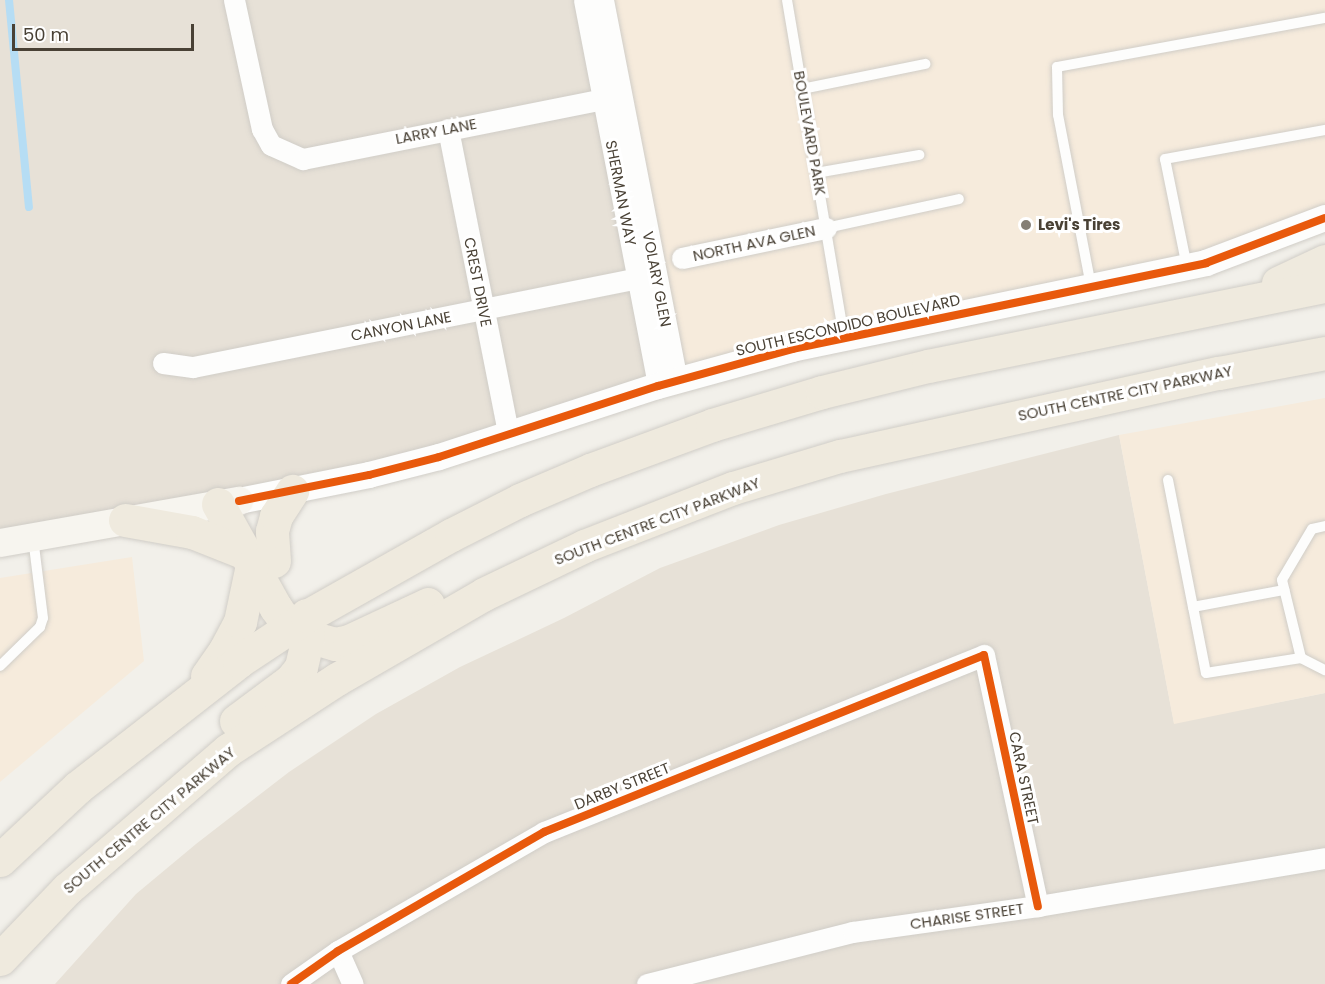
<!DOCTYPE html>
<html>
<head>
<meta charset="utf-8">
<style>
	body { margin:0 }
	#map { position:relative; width:1325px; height:984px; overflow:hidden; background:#f2f0ea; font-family:Poppins,sans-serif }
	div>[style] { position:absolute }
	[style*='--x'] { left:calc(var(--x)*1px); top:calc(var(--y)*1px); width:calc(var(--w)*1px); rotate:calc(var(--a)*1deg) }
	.residential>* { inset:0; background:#e7e1d7 }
	.commercial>* { inset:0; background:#f6ebdc }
	.stream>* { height:8px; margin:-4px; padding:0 4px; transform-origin:4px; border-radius:4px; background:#b6ddf4 }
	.roads { filter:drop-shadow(0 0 2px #d0cdc7) drop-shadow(0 0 2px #d0cdc7) }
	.service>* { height:10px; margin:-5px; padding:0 5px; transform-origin:5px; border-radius:5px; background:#fdfdfc }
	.minor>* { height:21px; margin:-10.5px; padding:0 10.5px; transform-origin:10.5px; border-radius:10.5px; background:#fdfdfc }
	.tertiary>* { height:26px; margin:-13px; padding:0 13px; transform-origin:13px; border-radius:13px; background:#fdfdfc }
	.secondary>* { height:28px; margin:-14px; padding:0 14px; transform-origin:14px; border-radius:14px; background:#f7f5ef }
	.trunk>* { height:33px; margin:-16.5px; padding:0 16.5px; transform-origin:16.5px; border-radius:16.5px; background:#efeade }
	.cycleway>* { height:8px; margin:-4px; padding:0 4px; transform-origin:4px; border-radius:4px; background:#e8590c }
	.dots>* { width:16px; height:16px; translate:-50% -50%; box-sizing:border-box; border:3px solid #fff; border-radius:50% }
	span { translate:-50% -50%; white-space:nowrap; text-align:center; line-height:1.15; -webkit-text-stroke:6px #fff; paint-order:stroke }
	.street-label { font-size:15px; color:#494135 }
	.poi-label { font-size:15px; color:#494135; font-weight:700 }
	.left { translate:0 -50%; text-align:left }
	.scale { position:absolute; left:12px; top:24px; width:182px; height:27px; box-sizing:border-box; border:3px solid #494135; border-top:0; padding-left:8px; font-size:18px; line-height:21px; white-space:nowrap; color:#494135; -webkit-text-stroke:4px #fff; paint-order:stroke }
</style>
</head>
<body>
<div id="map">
	<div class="residential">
		<div style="clip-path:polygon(0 0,598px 0,658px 386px,509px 436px,0 543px)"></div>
		<div style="clip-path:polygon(1119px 435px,1174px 723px,1325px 693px,1325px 984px,55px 984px,136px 894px,196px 844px,289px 772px,376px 714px,460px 667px,564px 618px,660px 568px,779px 525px,886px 494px)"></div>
	</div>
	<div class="commercial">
		<div style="clip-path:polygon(584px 0,1325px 0,1325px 218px,1269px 241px,658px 386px)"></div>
		<div style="clip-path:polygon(1325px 398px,1325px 693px,1174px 724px,1119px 435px)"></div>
		<div style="clip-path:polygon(132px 557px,144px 661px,0 782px,0 578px)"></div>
	</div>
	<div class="stream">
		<div style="--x:9;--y:0;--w:208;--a:84.5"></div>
	</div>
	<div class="roads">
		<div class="service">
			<div style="--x:787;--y:0;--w:342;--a:80.4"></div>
			<div style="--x:802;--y:89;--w:126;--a:-11.5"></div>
			<div style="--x:816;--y:173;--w:105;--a:-9.9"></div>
			<div style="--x:826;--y:228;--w:136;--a:-12.3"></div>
			<div style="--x:1187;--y:267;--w:110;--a:-101.5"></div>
			<div style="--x:1165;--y:159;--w:163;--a:-10.3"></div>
			<div style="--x:1091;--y:286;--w:174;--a:-100.9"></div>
			<div style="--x:1058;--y:115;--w:48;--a:-91.2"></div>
			<div style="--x:1057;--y:67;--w:272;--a:-10.4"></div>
			<div style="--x:1168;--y:480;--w:129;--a:78.9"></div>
			<div style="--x:1193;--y:607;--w:93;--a:-10.6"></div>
			<div style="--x:1325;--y:526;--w:13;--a:167"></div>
			<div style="--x:1312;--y:529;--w:59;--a:120.5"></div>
			<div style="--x:1282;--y:580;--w:80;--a:76.3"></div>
			<div style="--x:1301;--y:658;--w:27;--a:27"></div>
			<div style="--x:1193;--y:607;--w:67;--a:78.9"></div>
			<div style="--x:1206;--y:673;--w:96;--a:-9"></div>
			<div style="--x:0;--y:666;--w:56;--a:-44.3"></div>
			<div style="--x:40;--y:627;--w:9;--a:-72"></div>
			<div style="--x:43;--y:618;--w:81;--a:-97.1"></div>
		</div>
		<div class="minor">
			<div style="--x:234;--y:0;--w:132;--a:77.8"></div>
			<div style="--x:262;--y:129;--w:18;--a:61"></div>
			<div style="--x:271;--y:145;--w:35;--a:24"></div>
			<div style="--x:303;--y:159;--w:306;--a:-11.3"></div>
			<div style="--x:584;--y:0;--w:393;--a:79.1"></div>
			<div style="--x:603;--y:0;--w:388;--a:79"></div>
			<div style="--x:448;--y:129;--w:313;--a:78.8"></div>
			<div style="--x:682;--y:258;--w:147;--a:-11.8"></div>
			<div style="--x:163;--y:363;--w:30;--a:8"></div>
			<div style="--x:193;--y:367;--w:454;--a:-11.3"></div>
			<div style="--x:338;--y:951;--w:36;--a:66"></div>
			<div style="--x:291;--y:984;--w:57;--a:-35.1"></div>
			<div style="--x:338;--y:951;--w:238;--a:-30"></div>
			<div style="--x:544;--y:832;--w:474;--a:-21.9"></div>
			<div style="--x:984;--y:655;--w:257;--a:77.9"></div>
			<div style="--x:647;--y:984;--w:212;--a:-14.2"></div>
			<div style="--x:853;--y:932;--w:187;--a:-8"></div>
			<div style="--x:1038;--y:906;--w:291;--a:-9.5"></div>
		</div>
		<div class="tertiary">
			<div style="--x:239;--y:501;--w:133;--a:-11.3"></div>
			<div style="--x:369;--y:475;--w:72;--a:-14.4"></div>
			<div style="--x:439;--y:457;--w:230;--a:-18"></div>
			<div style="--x:658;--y:386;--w:139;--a:-15.4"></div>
			<div style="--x:792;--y:349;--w:423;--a:-11.7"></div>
			<div style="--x:1206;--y:263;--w:127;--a:-20.7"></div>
		</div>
		<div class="secondary">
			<div style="--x:0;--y:543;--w:243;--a:-10"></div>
		</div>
		<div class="trunk">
			<div style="--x:1278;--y:283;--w:52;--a:-25.1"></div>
			<div style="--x:218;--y:504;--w:119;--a:60.9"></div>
			<div style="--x:276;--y:608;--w:24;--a:55"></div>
			<div style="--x:290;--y:628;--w:12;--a:31"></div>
			<div style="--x:300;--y:634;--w:36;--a:16"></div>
			<div style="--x:335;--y:644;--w:14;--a:-12"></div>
			<div style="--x:349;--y:641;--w:87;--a:-25.1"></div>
			<div style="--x:125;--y:520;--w:68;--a:10.2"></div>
			<div style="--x:192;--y:532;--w:57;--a:21.6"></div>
			<div style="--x:274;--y:561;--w:30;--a:-94"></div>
			<div style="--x:272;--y:531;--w:16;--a:-75"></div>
			<div style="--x:276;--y:516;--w:30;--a:-57"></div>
			<div style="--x:207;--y:676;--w:32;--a:-55"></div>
			<div style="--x:225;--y:650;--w:32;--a:-62"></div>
			<div style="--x:240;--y:622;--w:58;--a:-78.1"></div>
			<div style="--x:236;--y:721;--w:69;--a:-36.7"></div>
			<div style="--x:291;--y:680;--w:16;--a:-52"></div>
			<div style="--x:301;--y:667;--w:31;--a:-77"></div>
			<div style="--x:308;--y:637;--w:22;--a:-95"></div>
			<div style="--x:0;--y:860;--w:107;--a:-43.1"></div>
			<div style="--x:78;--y:787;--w:204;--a:-38"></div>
			<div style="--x:239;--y:661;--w:82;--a:-33.5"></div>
			<div style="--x:307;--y:616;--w:165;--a:-29.4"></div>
			<div style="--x:451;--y:535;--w:77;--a:-26.9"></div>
			<div style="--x:520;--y:500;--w:76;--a:-23.2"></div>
			<div style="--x:590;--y:470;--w:130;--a:-20.2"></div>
			<div style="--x:712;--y:425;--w:115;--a:-16.7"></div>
			<div style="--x:822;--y:392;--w:109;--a:-13.8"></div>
			<div style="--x:928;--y:366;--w:405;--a:-11.4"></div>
			<div style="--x:0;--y:959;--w:97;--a:-46.3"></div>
			<div style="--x:67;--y:889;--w:213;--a:-40.8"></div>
			<div style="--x:228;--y:750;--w:130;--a:-33.1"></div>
			<div style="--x:337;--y:679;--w:170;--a:-30"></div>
			<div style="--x:484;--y:594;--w:111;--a:-25.6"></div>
			<div style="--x:584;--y:546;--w:160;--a:-21.3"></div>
			<div style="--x:733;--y:488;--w:112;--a:-16.7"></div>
			<div style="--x:840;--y:456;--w:388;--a:-12.4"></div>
			<div style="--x:1219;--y:373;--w:108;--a:-10.7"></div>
		</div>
	</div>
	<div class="cycleway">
		<div style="--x:239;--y:501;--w:133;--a:-11.3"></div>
		<div style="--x:369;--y:475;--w:72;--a:-14.4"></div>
		<div style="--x:439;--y:457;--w:230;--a:-18"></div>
		<div style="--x:658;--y:386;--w:139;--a:-15.4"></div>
		<div style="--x:792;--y:349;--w:423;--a:-11.7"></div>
		<div style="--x:1206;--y:263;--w:127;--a:-20.7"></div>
		<div style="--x:291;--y:984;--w:57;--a:-35.1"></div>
		<div style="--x:338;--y:951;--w:238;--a:-30"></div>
		<div style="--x:544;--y:832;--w:474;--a:-21.9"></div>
		<div style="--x:984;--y:655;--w:257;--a:77.9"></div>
	</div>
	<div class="dots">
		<div style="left:1026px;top:225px;background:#847e74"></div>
	</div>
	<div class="street-label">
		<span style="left:436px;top:131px;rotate:-11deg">LARRY LANE</span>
		<span style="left:810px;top:133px;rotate:80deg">BOULEVARD PARK</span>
		<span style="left:621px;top:193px;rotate:79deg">SHERMAN WAY</span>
		<span style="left:754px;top:243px;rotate:-12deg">NORTH AVA GLEN</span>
		<span style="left:657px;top:279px;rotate:79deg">VOLARY GLEN</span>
		<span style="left:478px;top:282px;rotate:79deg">CREST DRIVE</span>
		<span style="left:848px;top:325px;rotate:-13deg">SOUTH ESCONDIDO BOULEVARD</span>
		<span style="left:401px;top:326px;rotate:-11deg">CANYON LANE</span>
		<span style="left:1125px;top:393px;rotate:-12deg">SOUTH CENTRE CITY PARKWAY</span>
		<span style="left:657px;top:521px;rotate:-21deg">SOUTH CENTRE CITY PARKWAY</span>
		<span style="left:1024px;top:778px;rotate:78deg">CARA STREET</span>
		<span style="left:622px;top:786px;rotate:-22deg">DARBY STREET</span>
		<span style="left:149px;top:820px;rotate:-40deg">SOUTH CENTRE CITY PARKWAY</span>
		<span style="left:967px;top:916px;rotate:-8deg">CHARISE STREET</span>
	</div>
	<div class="poi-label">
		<span class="left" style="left:1038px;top:225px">Levi's Tires</span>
	</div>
	<div class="scale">50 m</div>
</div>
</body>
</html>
